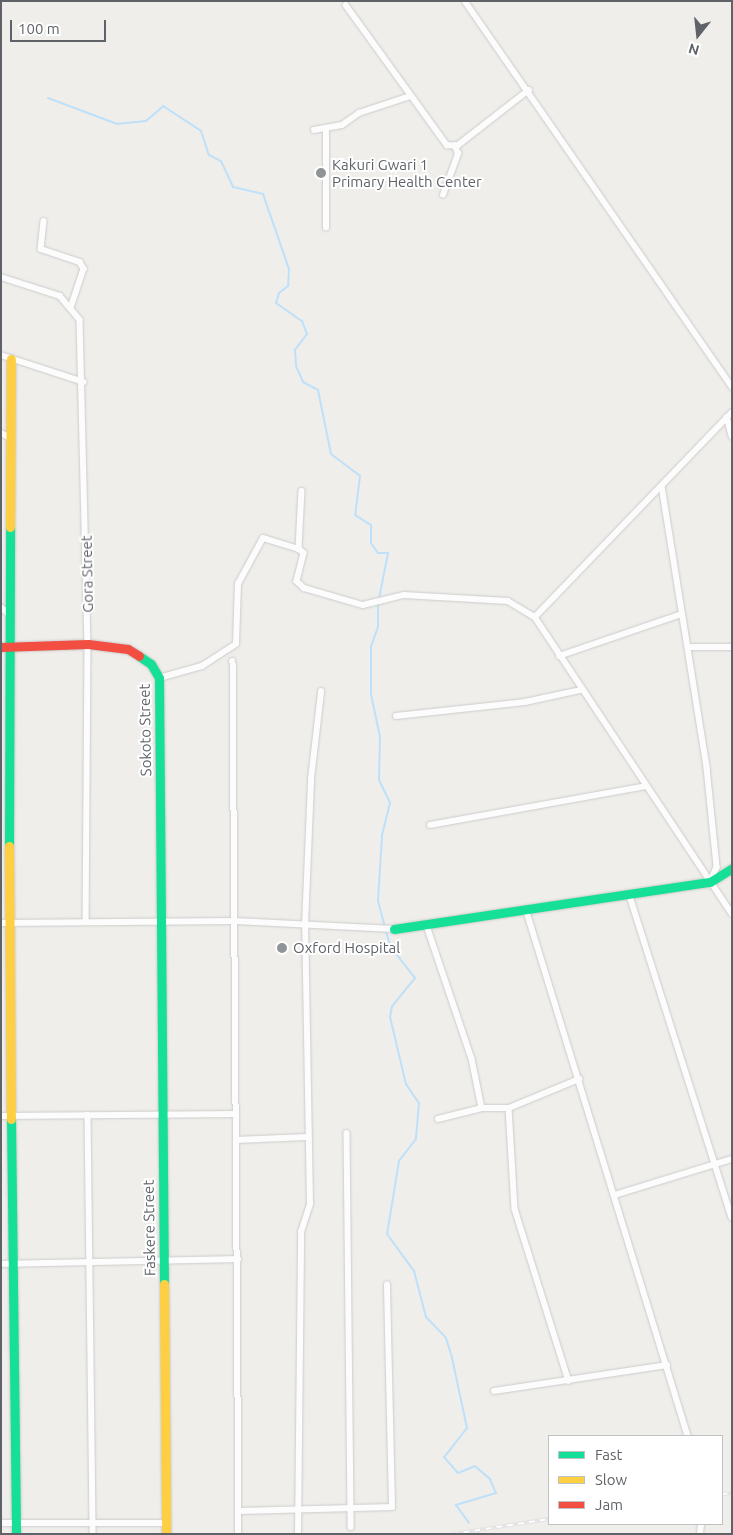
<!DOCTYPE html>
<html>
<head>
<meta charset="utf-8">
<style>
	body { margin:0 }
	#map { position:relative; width:733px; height:1535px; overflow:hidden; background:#efeeea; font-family:Ubuntu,sans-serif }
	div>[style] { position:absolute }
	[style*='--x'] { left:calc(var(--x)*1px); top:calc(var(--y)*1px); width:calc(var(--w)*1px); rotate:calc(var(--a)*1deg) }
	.stream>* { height:2px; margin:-1px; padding:0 1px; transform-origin:1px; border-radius:1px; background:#bfe0f9 }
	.roads { filter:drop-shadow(0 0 1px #cbcccc) drop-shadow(0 0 1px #cbcccc) }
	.street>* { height:5.5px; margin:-2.75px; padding:0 2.75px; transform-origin:2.75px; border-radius:2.75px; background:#fdfcfc }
	.fast>* { height:9px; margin:-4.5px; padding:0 4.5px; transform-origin:4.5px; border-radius:4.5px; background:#16e098 }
	.slow>* { height:9px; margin:-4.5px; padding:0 4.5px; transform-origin:4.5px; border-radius:4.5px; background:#ffcf43 }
	.jam>* { height:9px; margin:-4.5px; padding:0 4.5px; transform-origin:4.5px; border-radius:4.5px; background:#f24e42 }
	.rail>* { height:4px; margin-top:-2px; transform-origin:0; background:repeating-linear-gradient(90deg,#fff 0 5.5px,#e4e4e4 0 11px); box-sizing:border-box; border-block:1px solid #e4e4e4 }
	.dots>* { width:14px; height:14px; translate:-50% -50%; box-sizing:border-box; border:2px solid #fff; border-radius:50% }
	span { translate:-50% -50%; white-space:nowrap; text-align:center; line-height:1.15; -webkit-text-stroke:4px #fff; paint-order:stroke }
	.poi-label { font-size:15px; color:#5f6368 }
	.left { translate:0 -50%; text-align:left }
	.street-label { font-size:15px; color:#5f6368 }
	.frame { position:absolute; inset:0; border:2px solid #5f6368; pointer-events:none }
	.legend { position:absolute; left:548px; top:1435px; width:175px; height:90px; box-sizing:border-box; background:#fff; border:1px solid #bfc1c3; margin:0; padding:6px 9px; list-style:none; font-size:15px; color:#5f6368 }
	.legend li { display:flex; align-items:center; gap:10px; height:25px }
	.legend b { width:25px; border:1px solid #bfc1c3 }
	.north { position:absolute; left:673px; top:10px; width:50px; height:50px; -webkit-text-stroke:4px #fff; paint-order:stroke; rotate:196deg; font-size:14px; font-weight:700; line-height:20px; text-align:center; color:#5f6368 }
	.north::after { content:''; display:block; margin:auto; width:18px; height:22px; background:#5f6368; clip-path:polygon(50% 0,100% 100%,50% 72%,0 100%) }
	.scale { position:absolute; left:10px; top:20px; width:96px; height:22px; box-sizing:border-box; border:2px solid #5f6368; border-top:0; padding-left:6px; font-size:15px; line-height:18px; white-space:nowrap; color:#5f6368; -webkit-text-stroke:4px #fff; paint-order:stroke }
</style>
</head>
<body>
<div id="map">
	<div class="stream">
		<div style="--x:48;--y:98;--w:74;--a:20.6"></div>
		<div style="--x:117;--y:124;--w:29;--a:-6"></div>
		<div style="--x:146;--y:121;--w:23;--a:-41"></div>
		<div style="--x:163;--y:106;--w:45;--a:33.3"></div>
		<div style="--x:201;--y:131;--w:25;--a:72"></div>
		<div style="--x:209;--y:155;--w:13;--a:27"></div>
		<div style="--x:221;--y:161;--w:29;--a:65"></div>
		<div style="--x:233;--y:187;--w:31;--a:13"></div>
		<div style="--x:263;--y:194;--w:79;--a:70.9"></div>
		<div style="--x:289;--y:269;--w:17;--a:93"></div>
		<div style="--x:288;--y:286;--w:11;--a:142"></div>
		<div style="--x:279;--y:293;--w:10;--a:107"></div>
		<div style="--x:276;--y:303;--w:32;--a:35"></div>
		<div style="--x:302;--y:321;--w:14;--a:69"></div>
		<div style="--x:307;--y:334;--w:20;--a:127"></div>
		<div style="--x:295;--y:350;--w:16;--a:86"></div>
		<div style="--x:296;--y:366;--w:17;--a:66"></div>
		<div style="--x:303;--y:382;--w:17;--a:28"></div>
		<div style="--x:318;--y:390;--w:65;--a:78.5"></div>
		<div style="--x:331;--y:454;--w:36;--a:37"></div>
		<div style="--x:360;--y:476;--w:39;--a:97"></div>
		<div style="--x:355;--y:515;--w:19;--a:32"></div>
		<div style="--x:371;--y:525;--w:18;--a:90"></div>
		<div style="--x:371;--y:543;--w:12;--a:55"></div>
		<div style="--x:378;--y:553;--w:10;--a:0"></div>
		<div style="--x:388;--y:553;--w:47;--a:101.1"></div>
		<div style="--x:378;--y:604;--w:23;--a:90"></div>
		<div style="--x:378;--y:627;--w:20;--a:110"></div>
		<div style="--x:371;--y:646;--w:48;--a:90"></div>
		<div style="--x:371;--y:694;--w:44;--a:78.2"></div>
		<div style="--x:380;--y:737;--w:43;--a:91.3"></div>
		<div style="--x:379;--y:780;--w:25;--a:64"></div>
		<div style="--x:390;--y:803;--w:34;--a:104"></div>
		<div style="--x:382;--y:836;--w:65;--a:93.5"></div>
		<div style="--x:378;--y:901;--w:47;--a:75.1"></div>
		<div style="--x:390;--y:946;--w:41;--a:52"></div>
		<div style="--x:415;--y:978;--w:36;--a:129"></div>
		<div style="--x:392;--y:1006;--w:11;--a:100"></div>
		<div style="--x:390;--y:1017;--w:69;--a:76.6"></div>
		<div style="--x:406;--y:1084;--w:23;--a:56"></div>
		<div style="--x:419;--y:1103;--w:36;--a:95"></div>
		<div style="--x:416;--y:1139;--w:28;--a:128"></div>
		<div style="--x:399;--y:1161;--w:74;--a:99.3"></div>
		<div style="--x:387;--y:1234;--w:46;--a:53.9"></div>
		<div style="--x:414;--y:1271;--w:48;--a:75.4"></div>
		<div style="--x:426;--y:1317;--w:29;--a:46"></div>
		<div style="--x:446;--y:1338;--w:21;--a:73"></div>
		<div style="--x:452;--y:1358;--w:72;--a:77.9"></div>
		<div style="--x:467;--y:1428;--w:37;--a:128"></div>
		<div style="--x:444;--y:1457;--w:21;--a:49"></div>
		<div style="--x:458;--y:1473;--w:18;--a:-22"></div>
		<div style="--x:475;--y:1466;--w:20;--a:41"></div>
		<div style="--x:490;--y:1479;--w:15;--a:67"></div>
		<div style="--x:496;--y:1493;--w:42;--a:163.3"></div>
		<div style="--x:456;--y:1505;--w:22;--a:54"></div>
		<div style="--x:478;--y:1533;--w:1;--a:90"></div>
	</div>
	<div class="roads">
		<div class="street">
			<div style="--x:465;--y:1;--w:469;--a:55.3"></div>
			<div style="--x:346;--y:5;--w:173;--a:54.2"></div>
			<div style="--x:447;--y:145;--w:10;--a:6"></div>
			<div style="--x:457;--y:146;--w:91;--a:-37.9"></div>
			<div style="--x:314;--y:130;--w:28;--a:-10"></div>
			<div style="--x:342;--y:125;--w:21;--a:-35"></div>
			<div style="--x:359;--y:113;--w:54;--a:-18.4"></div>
			<div style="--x:443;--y:195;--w:44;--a:-69.9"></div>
			<div style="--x:458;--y:154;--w:9;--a:-111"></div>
			<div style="--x:44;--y:221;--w:28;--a:96"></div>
			<div style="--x:41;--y:249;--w:41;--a:18.4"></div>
			<div style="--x:80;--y:262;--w:8;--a:60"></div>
			<div style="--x:84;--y:269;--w:41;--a:108.4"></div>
			<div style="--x:326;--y:228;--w:97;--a:-90"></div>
			<div style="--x:1;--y:277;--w:62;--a:17.9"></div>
			<div style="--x:60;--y:296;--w:31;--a:50"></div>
			<div style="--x:80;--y:320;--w:324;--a:88.6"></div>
			<div style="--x:88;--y:644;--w:277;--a:90.4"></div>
			<div style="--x:1;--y:355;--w:87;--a:18"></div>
			<div style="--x:727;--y:417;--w:20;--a:75"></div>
			<div style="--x:1;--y:433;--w:9;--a:27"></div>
			<div style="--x:662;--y:486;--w:286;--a:80.9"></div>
			<div style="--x:707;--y:768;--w:100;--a:84.2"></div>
			<div style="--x:717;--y:867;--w:15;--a:113"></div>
			<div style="--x:302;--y:491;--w:58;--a:93"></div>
			<div style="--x:299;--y:549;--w:6;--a:39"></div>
			<div style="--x:304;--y:553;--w:29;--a:104"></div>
			<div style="--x:297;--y:581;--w:10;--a:45"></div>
			<div style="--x:304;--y:588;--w:61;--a:16.1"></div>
			<div style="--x:363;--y:605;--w:42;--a:-13.7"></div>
			<div style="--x:404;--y:595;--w:104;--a:3.3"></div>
			<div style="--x:508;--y:601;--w:31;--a:31"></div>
			<div style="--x:535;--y:617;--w:356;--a:56.4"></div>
			<div style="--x:1;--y:607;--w:12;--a:42"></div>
			<div style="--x:535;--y:617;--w:284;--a:-46.1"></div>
			<div style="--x:688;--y:647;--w:44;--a:0"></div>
			<div style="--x:559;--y:656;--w:130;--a:-18.9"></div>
			<div style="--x:233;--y:661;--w:873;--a:89.61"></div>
			<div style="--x:159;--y:678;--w:45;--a:-15.6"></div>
			<div style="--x:202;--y:666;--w:40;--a:-32.9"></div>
			<div style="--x:236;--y:644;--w:60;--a:-88.1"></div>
			<div style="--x:238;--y:584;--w:52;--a:-61.5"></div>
			<div style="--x:263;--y:538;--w:38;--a:17"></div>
			<div style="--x:396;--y:716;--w:130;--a:-6.2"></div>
			<div style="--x:525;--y:702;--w:57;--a:-12.1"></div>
			<div style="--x:430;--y:825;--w:219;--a:-10.2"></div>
			<div style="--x:629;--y:893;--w:340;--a:72.4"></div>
			<div style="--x:527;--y:912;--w:548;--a:72.92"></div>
			<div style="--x:1;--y:923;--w:234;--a:-0.5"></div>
			<div style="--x:235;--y:921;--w:159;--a:2.9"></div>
			<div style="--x:427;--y:926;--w:140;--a:71.3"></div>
			<div style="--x:472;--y:1059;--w:50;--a:78.5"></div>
			<div style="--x:509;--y:1108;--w:101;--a:86.6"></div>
			<div style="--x:515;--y:1209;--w:180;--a:72.6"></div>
			<div style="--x:88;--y:1115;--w:419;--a:89.3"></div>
			<div style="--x:1;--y:1116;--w:235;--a:-0.5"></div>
			<div style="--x:438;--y:1119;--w:45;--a:-14"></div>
			<div style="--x:482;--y:1108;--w:27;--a:0"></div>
			<div style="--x:509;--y:1108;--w:76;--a:-22.5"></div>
			<div style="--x:347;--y:1133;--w:394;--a:89.4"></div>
			<div style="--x:236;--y:1140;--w:70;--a:-2.5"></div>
			<div style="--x:615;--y:1195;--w:122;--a:-17.1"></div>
			<div style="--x:1;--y:1264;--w:237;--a:-1.2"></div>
			<div style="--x:494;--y:1391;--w:175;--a:-8.5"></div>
			<div style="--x:240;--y:1511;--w:152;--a:-1.5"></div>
			<div style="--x:392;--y:1507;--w:222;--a:-91.3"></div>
			<div style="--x:1;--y:1523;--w:164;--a:0"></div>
			<div style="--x:298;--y:1534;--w:302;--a:-89.4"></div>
			<div style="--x:301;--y:1232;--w:29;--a:-72"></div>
			<div style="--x:310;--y:1204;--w:279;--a:-91"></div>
			<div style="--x:305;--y:925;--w:146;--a:-87.6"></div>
			<div style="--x:311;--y:779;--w:88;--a:-83.4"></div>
			<div style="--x:700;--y:1534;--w:10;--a:-84"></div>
		</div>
		<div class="fast">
			<div style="--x:139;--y:656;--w:14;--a:34"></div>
			<div style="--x:151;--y:664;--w:16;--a:60"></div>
			<div style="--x:159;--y:678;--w:606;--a:89.53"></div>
			<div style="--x:9;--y:846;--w:319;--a:-89.8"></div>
			<div style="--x:394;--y:929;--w:319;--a:-8.5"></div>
			<div style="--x:710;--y:882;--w:26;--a:-32"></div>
			<div style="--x:11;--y:1119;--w:415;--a:89.3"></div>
		</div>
		<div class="slow">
			<div style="--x:10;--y:527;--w:168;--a:-89.7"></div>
			<div style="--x:9;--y:846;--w:273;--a:89.6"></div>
			<div style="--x:164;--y:1284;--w:250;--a:89.5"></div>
		</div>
		<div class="jam">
			<div style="--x:1;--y:647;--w:87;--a:-2"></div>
			<div style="--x:88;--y:644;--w:40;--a:7.1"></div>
			<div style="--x:128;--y:649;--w:13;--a:32"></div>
		</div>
	</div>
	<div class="rail">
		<div style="--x:722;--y:1494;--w:10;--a:-6"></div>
		<div style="--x:453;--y:1534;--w:97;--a:-8.9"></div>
	</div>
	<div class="dots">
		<div style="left:321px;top:173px;background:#919496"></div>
		<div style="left:282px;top:948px;background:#919496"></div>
	</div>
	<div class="poi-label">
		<span class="left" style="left:332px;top:173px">Kakuri Gwari 1<br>Primary Health Center</span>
		<span class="left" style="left:293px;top:948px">Oxford Hospital</span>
	</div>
	<div class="street-label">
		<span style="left:87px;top:574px;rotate:-91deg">Gora Street</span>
		<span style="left:145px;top:730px;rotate:-91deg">Sokoto Street</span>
		<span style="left:149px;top:1228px;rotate:-91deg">Faskere Street</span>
	</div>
	<div class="frame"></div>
	<ul class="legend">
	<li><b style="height:6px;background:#16e098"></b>Fast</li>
	<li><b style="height:6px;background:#ffcf43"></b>Slow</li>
	<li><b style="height:6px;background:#f24e42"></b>Jam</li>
	</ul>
	<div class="north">N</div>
	<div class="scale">100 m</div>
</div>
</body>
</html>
